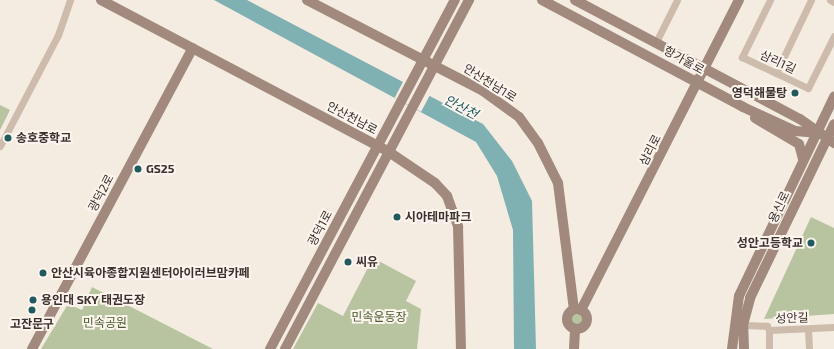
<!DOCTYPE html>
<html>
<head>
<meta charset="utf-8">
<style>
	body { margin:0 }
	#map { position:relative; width:834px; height:349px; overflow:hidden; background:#f4ebe1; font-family:"Exo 2","Noto Sans KR",sans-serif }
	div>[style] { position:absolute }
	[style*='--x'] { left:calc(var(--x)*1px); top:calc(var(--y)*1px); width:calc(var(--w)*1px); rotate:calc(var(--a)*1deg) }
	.green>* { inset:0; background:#b8c4a0 }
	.round { border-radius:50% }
	.water>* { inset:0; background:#7fb0b2 }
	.pier>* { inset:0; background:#f4ebe1; transform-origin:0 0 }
	.street>* { height:7px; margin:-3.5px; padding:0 3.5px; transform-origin:3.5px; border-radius:3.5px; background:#cdbbac }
	.secondary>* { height:10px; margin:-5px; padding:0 5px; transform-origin:5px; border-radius:5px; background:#a18a7d }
	.secondary>.ring { margin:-5px; padding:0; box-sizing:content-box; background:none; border:10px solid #a18a7d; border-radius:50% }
	.dots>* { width:11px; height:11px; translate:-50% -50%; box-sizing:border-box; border:2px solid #fbf5ee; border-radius:50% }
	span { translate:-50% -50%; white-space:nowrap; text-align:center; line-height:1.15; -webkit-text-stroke:4px #fbf5ee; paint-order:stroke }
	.street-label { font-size:12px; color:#3b302b }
	.poi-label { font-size:12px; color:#3b302b; font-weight:700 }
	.right { translate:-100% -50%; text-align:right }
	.left { translate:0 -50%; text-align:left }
	.park-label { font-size:12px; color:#4a5a2e }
	.water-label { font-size:13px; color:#1f5a5e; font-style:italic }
</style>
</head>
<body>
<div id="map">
	<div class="green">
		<div style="clip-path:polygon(0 105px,10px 110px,0 130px)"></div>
		<div style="clip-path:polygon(811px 217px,834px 228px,834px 314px,764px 319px)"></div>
		<div style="clip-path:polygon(373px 258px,416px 281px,406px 301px,421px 309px,417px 349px,293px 349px,318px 303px,343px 316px)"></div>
		<div style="clip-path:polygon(92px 287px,213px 349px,41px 349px,68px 304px,82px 310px)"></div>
		<div class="round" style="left:571px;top:313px;width:12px;height:12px"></div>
	</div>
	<div class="water">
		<div style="clip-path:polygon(214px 0,247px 0,483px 124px,512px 161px,532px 201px,536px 349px,514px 349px,513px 230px,497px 176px,476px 142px)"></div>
	</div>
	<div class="pier">
		<div style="left:404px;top:80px;width:30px;height:20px;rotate:28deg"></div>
	</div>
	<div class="street">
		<div style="--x:770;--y:0;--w:64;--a:116.2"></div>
		<div style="--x:742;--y:57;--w:73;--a:25.2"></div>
		<div style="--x:808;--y:88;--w:58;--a:-63.4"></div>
		<div style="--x:830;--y:0;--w:4;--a:27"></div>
		<div style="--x:656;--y:42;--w:47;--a:-63.4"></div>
		<div style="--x:776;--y:73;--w:81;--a:-64.4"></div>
		<div style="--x:0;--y:146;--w:125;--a:-62.4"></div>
		<div style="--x:58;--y:35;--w:37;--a:-71"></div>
		<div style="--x:743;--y:325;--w:24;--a:2"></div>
		<div style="--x:767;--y:326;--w:4;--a:63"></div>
		<div style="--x:808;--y:329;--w:20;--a:87"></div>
		<div style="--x:769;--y:330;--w:65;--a:-2.6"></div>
		<div style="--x:769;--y:349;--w:19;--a:-90"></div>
	</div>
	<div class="secondary">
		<div style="--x:101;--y:0;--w:326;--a:27.8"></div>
		<div style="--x:389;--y:152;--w:55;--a:34"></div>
		<div style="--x:435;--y:183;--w:18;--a:47"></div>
		<div style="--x:447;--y:196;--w:33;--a:70"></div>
		<div style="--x:458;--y:227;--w:122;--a:88.6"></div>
		<div style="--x:307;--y:0;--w:198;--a:27.3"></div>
		<div style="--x:483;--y:91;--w:44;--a:35.8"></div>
		<div style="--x:519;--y:117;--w:32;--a:54"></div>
		<div style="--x:538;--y:143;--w:45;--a:63.4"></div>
		<div style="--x:558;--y:183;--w:127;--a:82.8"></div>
		<div style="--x:542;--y:0;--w:228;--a:28"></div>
		<div style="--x:743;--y:107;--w:57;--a:24.8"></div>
		<div style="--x:795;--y:131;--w:21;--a:5"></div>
		<div style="--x:575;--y:0;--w:255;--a:27.9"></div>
		<div style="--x:800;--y:119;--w:42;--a:35.2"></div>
		<div style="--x:755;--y:118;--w:51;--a:30.6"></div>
		<div style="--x:799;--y:144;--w:16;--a:75"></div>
		<div class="ring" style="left:567px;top:309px;width:10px;height:10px"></div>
		<div style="--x:581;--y:310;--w:348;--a:-63"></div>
		<div style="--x:32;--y:349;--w:341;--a:-61.9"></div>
		<div style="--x:270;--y:349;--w:395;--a:-62.1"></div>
		<div style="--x:285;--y:349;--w:395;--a:-62.2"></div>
		<div style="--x:574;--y:349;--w:20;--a:-87"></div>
		<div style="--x:732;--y:349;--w:53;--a:-82.5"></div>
		<div style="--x:739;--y:296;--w:221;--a:-64.5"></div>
		<div style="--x:744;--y:349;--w:24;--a:-92"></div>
		<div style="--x:743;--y:325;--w:28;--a:-75"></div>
		<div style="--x:750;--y:298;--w:193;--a:-64.2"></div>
	</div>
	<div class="dots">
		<div style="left:795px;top:93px;background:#1f5a5e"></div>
		<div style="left:8px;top:138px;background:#1f5a5e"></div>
		<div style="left:138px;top:169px;background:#1f5a5e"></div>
		<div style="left:397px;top:217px;background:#1f5a5e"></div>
		<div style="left:811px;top:243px;background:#1f5a5e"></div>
		<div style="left:348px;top:262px;background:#1f5a5e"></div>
		<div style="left:43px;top:273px;background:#1f5a5e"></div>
		<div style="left:33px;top:300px;background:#1f5a5e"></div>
		<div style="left:32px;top:310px;background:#1f5a5e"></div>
	</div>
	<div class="street-label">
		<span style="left:684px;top:60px;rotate:29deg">항가울로</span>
		<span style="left:778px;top:62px;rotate:25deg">삼리1길</span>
		<span style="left:490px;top:83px;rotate:32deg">안산천남1로</span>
		<span style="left:352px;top:118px;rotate:28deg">안산천남로</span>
		<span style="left:650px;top:150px;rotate:-63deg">삼리로</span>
		<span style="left:101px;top:193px;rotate:-62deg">광덕2로</span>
		<span style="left:779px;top:207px;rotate:-65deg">용신로</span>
		<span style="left:320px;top:228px;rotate:-62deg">광덕1로</span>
		<span style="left:792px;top:318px;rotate:-2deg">성안길</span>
	</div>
	<div class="poi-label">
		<span class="right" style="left:787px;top:93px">영덕해물탕</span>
		<span class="left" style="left:16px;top:138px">송호중학교</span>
		<span class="left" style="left:146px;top:169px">GS25</span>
		<span class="left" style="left:405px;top:217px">시아테마파크</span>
		<span class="right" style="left:803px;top:243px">성안고등학교</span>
		<span class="left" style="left:356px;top:262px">씨유</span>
		<span class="left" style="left:51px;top:273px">안산시육아종합지원센터아이러브맘카페</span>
		<span class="left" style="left:41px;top:300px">용인대 SKY 태권도장</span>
		<span style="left:32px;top:324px">고잔문구</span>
	</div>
	<div class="park-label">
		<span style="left:379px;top:317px">민속운동장</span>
		<span style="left:105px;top:323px">민속공원</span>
	</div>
	<div class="water-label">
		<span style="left:461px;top:107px;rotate:28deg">안산천</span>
	</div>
</div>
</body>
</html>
